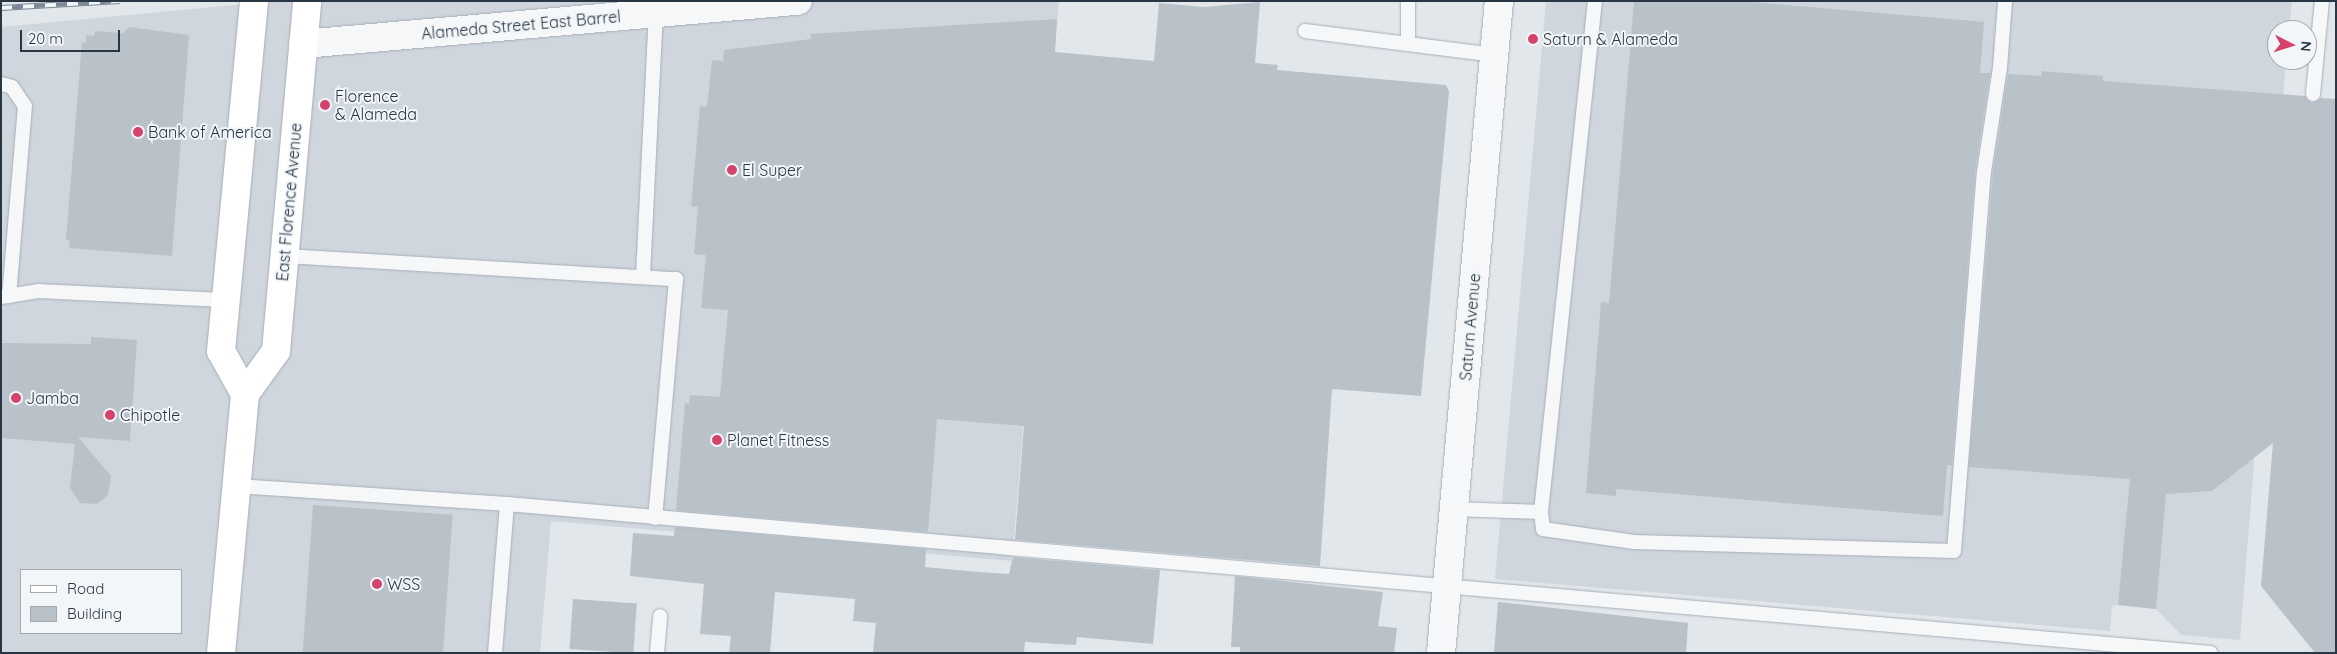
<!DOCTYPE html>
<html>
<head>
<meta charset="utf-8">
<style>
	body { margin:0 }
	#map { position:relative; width:2337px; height:654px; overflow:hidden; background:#e2e7eb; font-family:Quicksand,sans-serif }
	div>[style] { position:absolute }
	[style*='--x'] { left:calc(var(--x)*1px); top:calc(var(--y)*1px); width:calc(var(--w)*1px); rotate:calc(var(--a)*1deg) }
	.built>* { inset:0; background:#d0d6dd }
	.building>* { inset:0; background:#b9c1c9; transform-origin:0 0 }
	.roads { filter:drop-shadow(0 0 1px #a7aeb6) drop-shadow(0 0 1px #a7aeb6) }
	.service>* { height:14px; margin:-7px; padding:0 7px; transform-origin:7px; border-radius:7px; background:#f5f7f9 }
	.tertiary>* { height:28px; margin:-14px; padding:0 14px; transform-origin:14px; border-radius:14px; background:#f5f7f9 }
	.primary>* { height:28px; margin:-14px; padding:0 14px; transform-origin:14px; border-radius:14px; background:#fff }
	.rail>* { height:5.5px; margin-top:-2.75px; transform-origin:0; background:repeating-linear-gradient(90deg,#f2f6f8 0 11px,#7b8896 0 22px); box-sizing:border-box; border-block:1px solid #7b8896 }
	.dots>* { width:14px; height:14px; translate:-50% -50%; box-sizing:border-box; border:2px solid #f2f6f8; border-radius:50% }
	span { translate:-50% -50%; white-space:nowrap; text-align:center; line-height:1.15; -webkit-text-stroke:4px #f2f6f8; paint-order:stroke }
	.street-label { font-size:16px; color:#293644 }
	.poi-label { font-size:16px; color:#293644 }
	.left { translate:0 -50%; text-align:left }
	.frame { position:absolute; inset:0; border:2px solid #293644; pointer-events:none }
	.legend { position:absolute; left:20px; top:569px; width:162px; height:65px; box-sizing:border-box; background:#f2f6f8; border:1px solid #a2a9b0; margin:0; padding:6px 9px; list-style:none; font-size:15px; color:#293644 }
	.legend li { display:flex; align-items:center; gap:10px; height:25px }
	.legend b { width:25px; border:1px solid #a2a9b0 }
	.north { position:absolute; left:2267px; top:20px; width:50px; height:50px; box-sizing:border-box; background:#f2f6f8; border:1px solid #a2a9b0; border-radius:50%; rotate:95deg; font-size:14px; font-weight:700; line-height:20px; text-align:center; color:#293644 }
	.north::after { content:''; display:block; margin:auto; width:18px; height:22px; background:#d4436b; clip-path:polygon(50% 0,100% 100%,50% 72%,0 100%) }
	.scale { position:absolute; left:20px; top:30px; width:100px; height:22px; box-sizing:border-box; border:2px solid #293644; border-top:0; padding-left:6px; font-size:15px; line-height:18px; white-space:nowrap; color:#293644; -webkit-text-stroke:4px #f2f6f8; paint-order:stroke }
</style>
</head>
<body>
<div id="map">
	<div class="built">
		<div style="clip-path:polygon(evenodd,276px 1px,1059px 1px,1012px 561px,551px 521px,540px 653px,1px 653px,1px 27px,276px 1px,21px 570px,181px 570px,181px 633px,21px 633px,21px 570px)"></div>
		<div style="clip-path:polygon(1546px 1px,2292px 1px,2289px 30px,2277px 30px,2277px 60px,2286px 60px,2240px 640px,2181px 635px,2156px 609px,2118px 605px,2112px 606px,2110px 631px,1495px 579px)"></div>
	</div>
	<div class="building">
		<div style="clip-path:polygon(1634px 1px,1740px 1px,1984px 22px,1980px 73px,1990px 73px,1975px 171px,1952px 465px,1947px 465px,1943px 516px,1616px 489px,1616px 496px,1586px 493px,1601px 302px,1609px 303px)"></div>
		<div style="clip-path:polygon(1260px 2px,1255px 63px,1278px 65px,1277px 70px,1446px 85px,1449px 92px,1421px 396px,1332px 389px,1320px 566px,1015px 540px,1024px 426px,937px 419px,928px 532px,676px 510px,685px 403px,689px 404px,690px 395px,720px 397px,728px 310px,701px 308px,706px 255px,694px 254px,698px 207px,691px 206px,700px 106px,707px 107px,712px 60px,723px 61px,724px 50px,811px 39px,810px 34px,1057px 19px,1055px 52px,1154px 61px,1159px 3px,1204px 7px)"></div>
		<div style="clip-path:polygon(129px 27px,189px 35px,172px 256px,69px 248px,70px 240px,66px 240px,82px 42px,86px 43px,86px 35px,94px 36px,95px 31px,123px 33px)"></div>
		<div style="clip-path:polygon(2042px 71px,2103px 76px,2103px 81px,2305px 96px,2312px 103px,2321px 98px,2336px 99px,2335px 653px,2315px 653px,2261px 586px,2273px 443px,2212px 491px,2166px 494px,2156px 609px,2118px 605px,2130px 479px,1969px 467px,1993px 173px,2008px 74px,2041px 76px)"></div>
		<div style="clip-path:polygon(91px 337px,137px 340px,130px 441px,78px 437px,111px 476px,108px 495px,97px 504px,80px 503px,70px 488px,75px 444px,1px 438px,1px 343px,91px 344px)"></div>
		<div style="left:313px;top:505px;width:140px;height:148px;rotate:4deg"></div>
		<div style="clip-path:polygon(675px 527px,926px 549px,925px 567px,978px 572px,1009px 574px,1013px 557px,1160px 570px,1153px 644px,1077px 637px,1076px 645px,1025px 642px,1024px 653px,873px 653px,876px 623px,853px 621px,855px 599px,775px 592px,770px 653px,729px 653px,731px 636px,700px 634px,704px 584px,630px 576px,633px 533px,674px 536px)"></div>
		<div style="clip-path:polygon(1235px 576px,1383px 592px,1378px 626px,1397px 628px,1394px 653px,1240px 653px,1240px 647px,1231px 647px)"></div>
		<div style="left:573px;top:599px;width:64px;height:50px;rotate:4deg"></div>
		<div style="clip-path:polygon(1498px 602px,1688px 623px,1686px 653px,1494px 653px)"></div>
	</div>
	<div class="roads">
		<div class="service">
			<div style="--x:1408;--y:1;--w:43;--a:90"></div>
			<div style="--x:1305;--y:31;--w:191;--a:7.2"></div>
			<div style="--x:1;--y:84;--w:11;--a:15"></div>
			<div style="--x:12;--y:87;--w:23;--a:56"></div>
			<div style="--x:25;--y:106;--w:191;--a:94.8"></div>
			<div style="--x:2313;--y:94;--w:93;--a:-84.5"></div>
			<div style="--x:284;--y:256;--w:393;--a:3.4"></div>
			<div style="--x:676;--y:279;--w:240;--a:95"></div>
			<div style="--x:643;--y:276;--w:263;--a:-87.2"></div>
			<div style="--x:1;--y:297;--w:39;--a:-9"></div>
			<div style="--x:40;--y:291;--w:186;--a:2.8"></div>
			<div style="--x:236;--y:486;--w:272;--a:3.8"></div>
			<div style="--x:507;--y:504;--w:1710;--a:5"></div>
			<div style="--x:1454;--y:509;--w:87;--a:2"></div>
			<div style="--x:1541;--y:512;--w:514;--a:-83.97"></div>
			<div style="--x:1541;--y:512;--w:17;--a:83"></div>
			<div style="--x:1543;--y:529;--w:92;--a:8.1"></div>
			<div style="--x:1634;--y:542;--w:320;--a:1.6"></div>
			<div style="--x:1954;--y:551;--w:380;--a:-85.5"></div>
			<div style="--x:1984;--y:172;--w:105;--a:-81.3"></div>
			<div style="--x:2000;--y:68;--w:67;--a:-85.7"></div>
			<div style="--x:495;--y:653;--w:149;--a:-85.4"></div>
			<div style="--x:657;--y:653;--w:37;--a:-85"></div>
		</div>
		<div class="tertiary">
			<div style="--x:303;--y:44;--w:497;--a:-5"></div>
			<div style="--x:1441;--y:653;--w:655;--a:-84.92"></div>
		</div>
		<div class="primary">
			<div style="--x:245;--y:394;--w:49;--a:-119.2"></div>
			<div style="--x:221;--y:351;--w:352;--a:-84.6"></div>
			<div style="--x:221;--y:653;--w:260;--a:-84.7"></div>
			<div style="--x:245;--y:394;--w:53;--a:-54.2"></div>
			<div style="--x:276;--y:351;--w:351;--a:-84.9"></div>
		</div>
	</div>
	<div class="rail">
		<div style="--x:1;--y:8;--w:119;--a:-3.4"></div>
	</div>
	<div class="dots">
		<div style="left:1533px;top:39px;background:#d4436b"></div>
		<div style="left:325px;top:105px;background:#d4436b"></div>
		<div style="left:138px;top:132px;background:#d4436b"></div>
		<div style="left:732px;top:170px;background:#d4436b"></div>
		<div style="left:16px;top:398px;background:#d4436b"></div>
		<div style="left:110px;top:415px;background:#d4436b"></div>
		<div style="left:717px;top:440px;background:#d4436b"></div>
		<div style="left:377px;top:584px;background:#d4436b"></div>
	</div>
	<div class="street-label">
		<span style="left:521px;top:25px;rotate:-5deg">Alameda Street East Barrel</span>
		<span style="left:289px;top:202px;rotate:-85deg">East Florence Avenue</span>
		<span style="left:1470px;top:327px;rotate:-85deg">Saturn Avenue</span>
	</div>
	<div class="poi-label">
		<span class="left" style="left:1543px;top:39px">Saturn &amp; Alameda</span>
		<span class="left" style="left:335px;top:105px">Florence<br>&amp; Alameda</span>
		<span class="left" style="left:148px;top:132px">Bank of America</span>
		<span class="left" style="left:742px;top:170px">El Super</span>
		<span class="left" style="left:26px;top:398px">Jamba</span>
		<span class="left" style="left:120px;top:415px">Chipotle</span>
		<span class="left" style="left:727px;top:440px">Planet Fitness</span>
		<span class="left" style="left:387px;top:584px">WSS</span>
	</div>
	<div class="frame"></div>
	<ul class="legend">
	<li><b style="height:6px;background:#fff"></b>Road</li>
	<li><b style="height:14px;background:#b9c1c9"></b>Building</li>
	</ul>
	<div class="north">N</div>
	<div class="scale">20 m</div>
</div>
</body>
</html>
